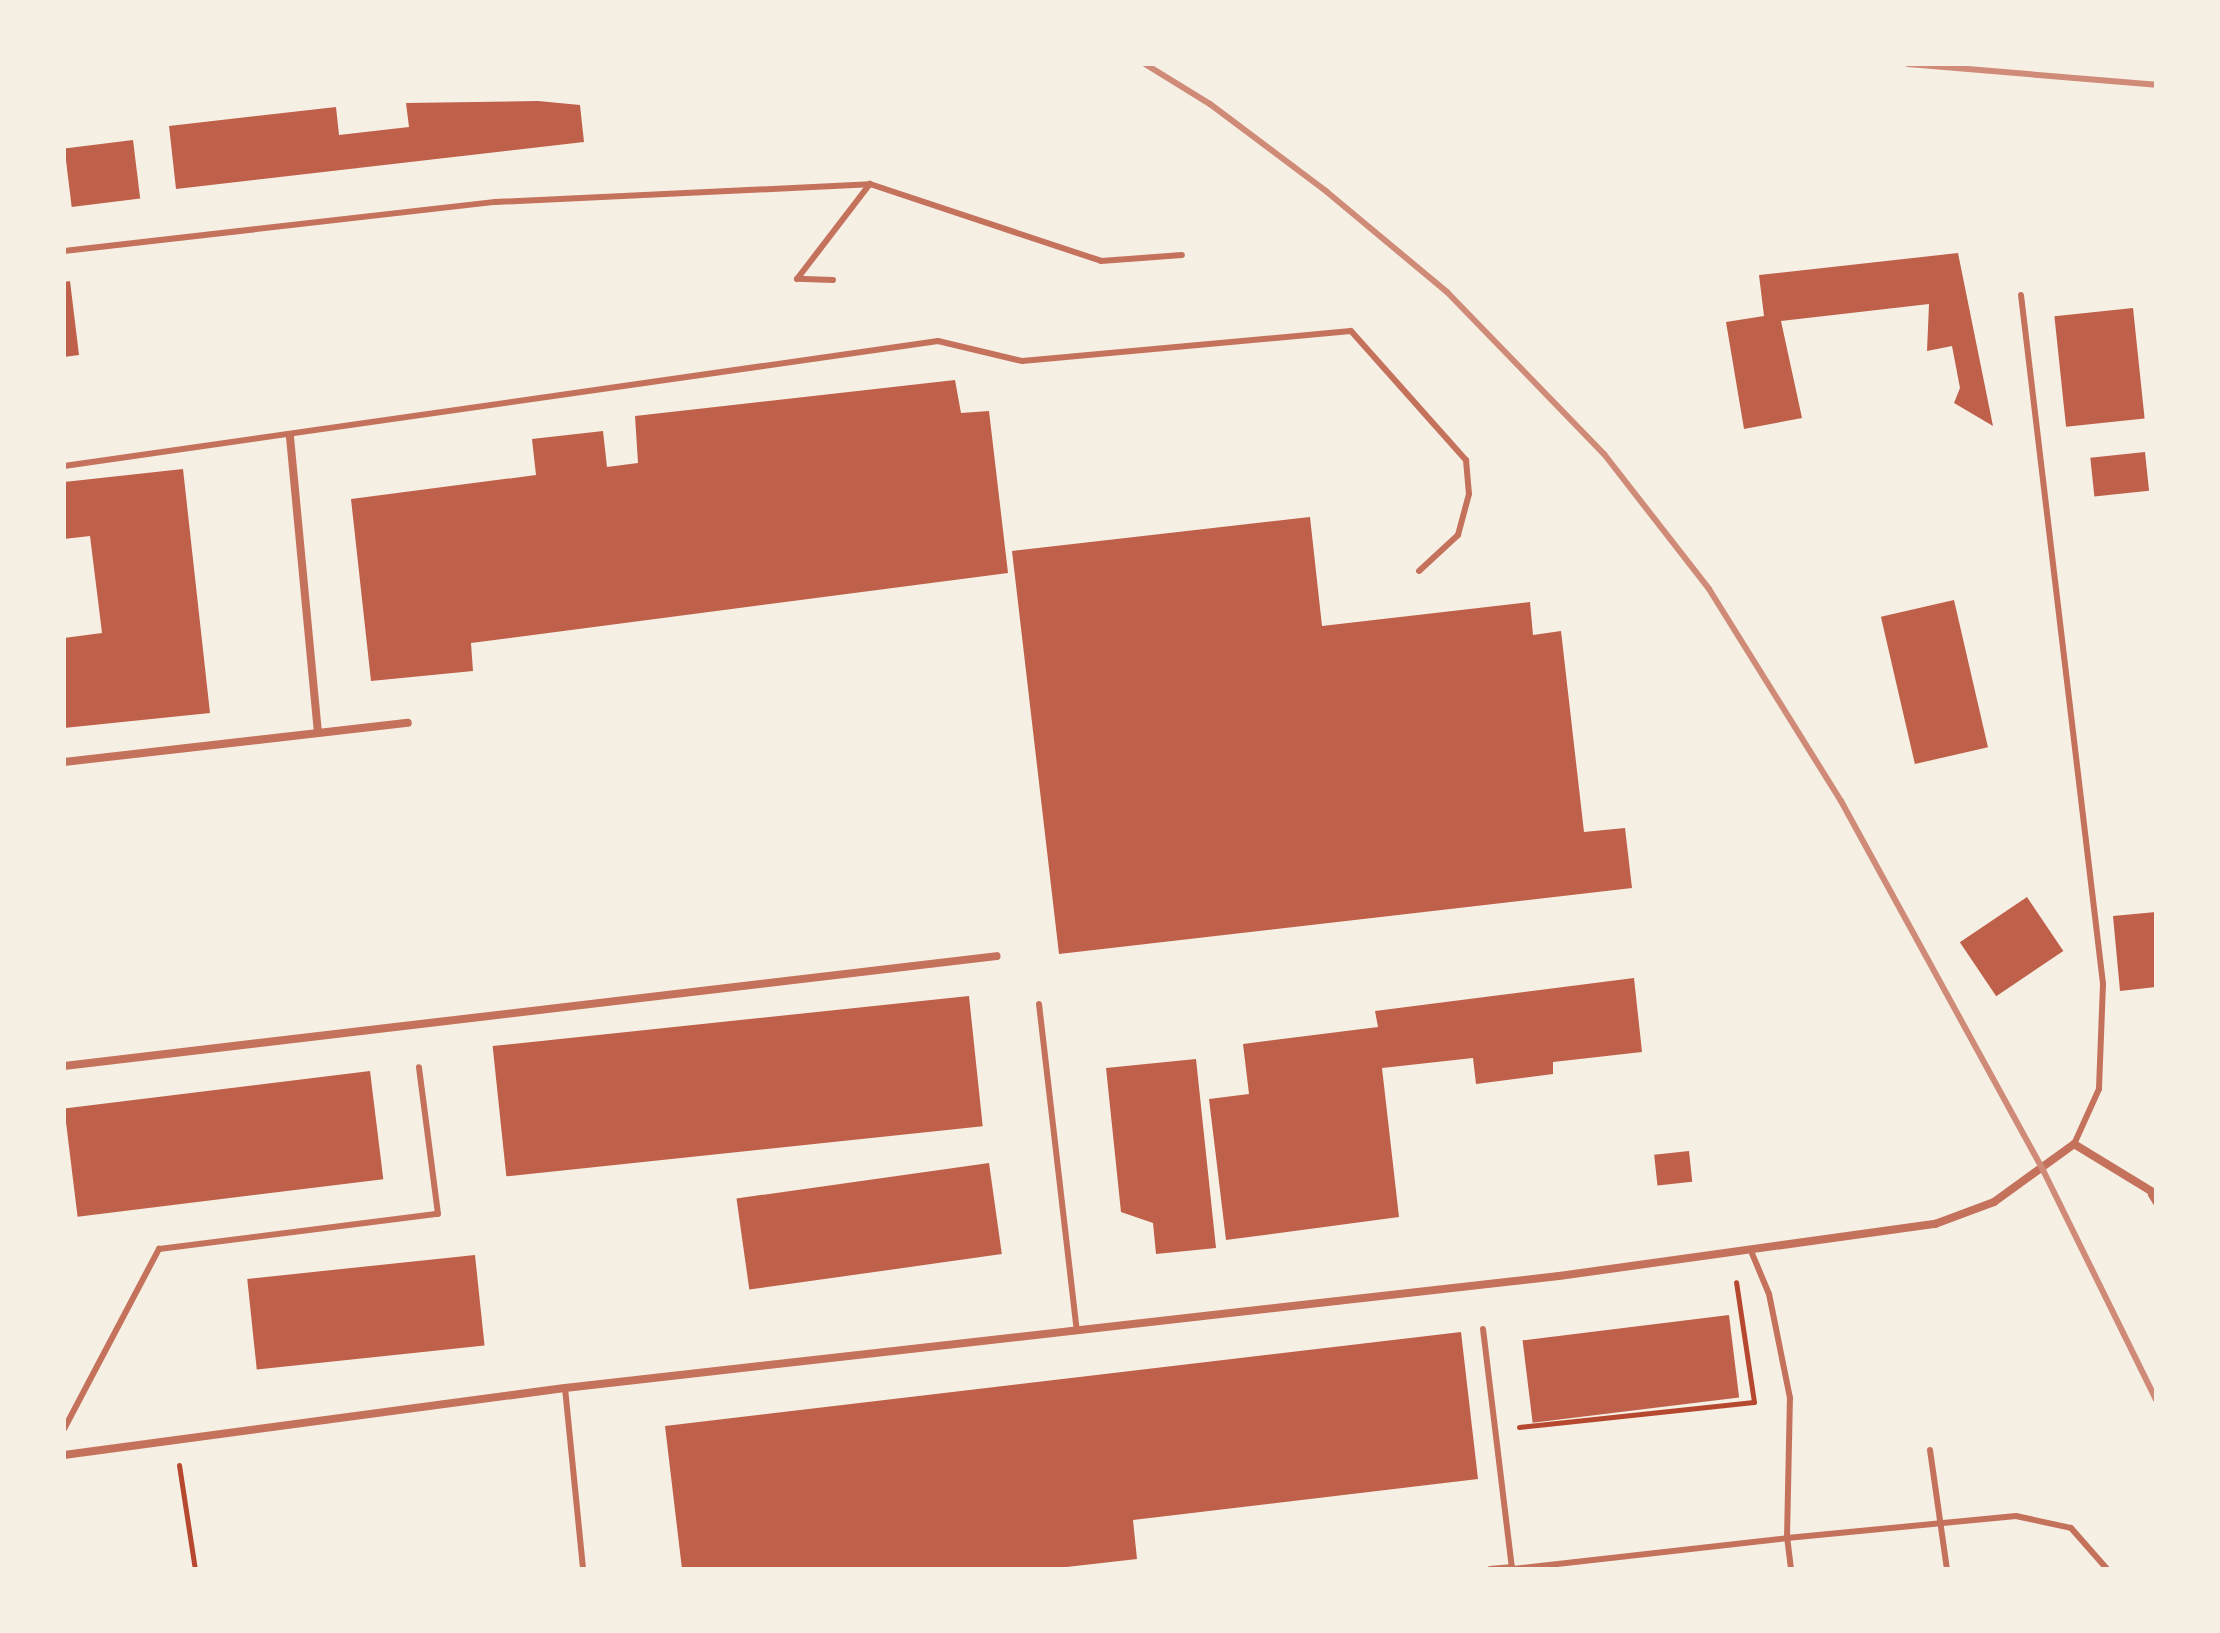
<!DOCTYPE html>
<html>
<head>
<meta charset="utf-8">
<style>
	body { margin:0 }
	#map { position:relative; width:2220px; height:1633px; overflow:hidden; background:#f6efe4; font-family:Montserrat,sans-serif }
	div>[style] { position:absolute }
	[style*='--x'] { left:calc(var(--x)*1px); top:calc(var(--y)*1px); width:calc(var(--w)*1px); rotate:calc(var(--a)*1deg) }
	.building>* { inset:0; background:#bf614a; transform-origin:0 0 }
	.path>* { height:5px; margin:-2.5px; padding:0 2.5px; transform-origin:2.5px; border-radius:2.5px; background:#b5482f }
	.service>* { height:6px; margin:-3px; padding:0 3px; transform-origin:3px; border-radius:3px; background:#c5725c }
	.minor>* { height:8px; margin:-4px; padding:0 4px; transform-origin:4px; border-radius:4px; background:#c5725c }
	.rail>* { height:6px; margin:-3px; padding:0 3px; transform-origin:3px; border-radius:3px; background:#cf8b77 }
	span { translate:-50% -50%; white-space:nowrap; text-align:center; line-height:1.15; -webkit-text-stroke:7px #f6efe4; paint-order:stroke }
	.frame { position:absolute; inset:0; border:66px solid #f6efe4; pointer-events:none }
</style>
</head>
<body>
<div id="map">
	<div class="building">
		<div style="clip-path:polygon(538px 101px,580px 105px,584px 142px,176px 189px,169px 126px,336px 107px,339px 135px,409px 127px,406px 103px)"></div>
		<div style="left:133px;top:140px;width:59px;height:69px;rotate:83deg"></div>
		<div style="clip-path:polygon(1958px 253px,1993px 426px,1954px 403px,1960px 388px,1952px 346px,1927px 351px,1929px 304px,1781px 321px,1802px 418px,1744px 429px,1726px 322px,1764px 316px,1759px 275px)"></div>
		<div style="clip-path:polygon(70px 281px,79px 355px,64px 357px,64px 282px)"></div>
		<div style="left:2133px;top:308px;width:111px;height:79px;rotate:84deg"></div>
		<div style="clip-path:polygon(955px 380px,961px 413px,989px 411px,1008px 573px,471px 643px,473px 671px,371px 681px,351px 499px,536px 475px,532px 439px,603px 431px,607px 467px,638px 463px,635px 416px)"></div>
		<div style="left:2145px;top:452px;width:39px;height:55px;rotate:84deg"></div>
		<div style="clip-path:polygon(183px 469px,210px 713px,64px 728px,64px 638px,102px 633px,90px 536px,64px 539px,64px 482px)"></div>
		<div style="clip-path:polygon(1310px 517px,1322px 626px,1530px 602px,1533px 635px,1561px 631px,1584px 832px,1625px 828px,1632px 888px,1059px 954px,1012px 551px)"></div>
		<div style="left:1954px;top:600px;width:151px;height:75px;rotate:77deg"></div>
		<div style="left:2027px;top:897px;width:65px;height:81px;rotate:56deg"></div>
		<div style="clip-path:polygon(2156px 912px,2156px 987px,2120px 991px,2113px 916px)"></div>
		<div style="clip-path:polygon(1634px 978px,1642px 1052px,1553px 1062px,1553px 1074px,1476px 1084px,1473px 1058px,1382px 1068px,1399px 1217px,1226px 1240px,1209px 1099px,1249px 1094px,1243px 1044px,1378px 1027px,1375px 1011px)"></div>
		<div style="left:969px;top:996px;width:131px;height:479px;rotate:84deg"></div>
		<div style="clip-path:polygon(1196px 1059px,1216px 1248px,1156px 1254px,1153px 1223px,1121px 1212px,1106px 1068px)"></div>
		<div style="left:370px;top:1071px;width:109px;height:308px;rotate:83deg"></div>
		<div style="left:1689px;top:1151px;width:31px;height:35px;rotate:84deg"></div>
		<div style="left:989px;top:1163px;width:92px;height:255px;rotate:82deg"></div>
		<div style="left:475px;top:1255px;width:91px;height:229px;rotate:84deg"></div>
		<div style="left:1729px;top:1315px;width:83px;height:208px;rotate:83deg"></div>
		<div style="clip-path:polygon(1461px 1332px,1478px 1479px,1133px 1520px,1137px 1559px,1049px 1569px,682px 1569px,665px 1426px)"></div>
	</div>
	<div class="path">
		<div style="--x:1519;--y:1427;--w:236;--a:-6.1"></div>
		<div style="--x:1754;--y:1402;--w:121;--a:-98.5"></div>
		<div style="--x:179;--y:1465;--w:105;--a:81.3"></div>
	</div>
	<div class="service">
		<div style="--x:64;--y:251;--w:434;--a:-6.5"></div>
		<div style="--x:495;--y:202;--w:375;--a:-2.7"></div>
		<div style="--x:833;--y:280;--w:36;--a:-178"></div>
		<div style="--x:797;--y:279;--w:120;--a:-52.5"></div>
		<div style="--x:870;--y:184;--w:243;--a:18.4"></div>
		<div style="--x:1101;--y:261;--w:81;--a:-4.2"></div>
		<div style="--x:2021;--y:295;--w:694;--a:83.21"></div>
		<div style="--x:2103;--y:984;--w:105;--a:92.2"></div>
		<div style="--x:2099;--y:1089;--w:60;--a:114.4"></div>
		<div style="--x:64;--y:466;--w:883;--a:-8.14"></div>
		<div style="--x:938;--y:341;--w:86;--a:13.4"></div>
		<div style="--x:1022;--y:361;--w:330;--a:-5.2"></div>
		<div style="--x:1351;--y:331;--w:173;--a:48.3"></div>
		<div style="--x:1466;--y:460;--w:34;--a:85"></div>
		<div style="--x:1469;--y:494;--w:42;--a:105"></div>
		<div style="--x:1458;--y:535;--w:53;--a:137.3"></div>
		<div style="--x:1039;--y:1004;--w:329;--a:83.4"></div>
		<div style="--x:2151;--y:1195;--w:9;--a:58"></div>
		<div style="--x:1483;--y:1329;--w:240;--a:83.1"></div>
		<div style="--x:1512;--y:1567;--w:22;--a:175"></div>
		<div style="--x:565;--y:1388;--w:182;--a:84.3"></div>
		<div style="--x:64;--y:1429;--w:204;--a:-62.2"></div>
		<div style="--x:159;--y:1249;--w:281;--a:-7.2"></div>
		<div style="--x:438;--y:1214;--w:148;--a:-97.4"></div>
		<div style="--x:1930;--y:1450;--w:120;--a:81.9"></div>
		<div style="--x:1512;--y:1569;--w:277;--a:-6.4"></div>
		<div style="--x:1787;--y:1538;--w:140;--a:-88.8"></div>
		<div style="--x:1790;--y:1398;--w:106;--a:-101.4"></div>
		<div style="--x:1769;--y:1294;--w:47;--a:-112.7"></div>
		<div style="--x:1791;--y:1569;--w:31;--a:-97"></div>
		<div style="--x:1787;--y:1538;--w:230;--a:-5.5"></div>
		<div style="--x:2016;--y:1516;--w:56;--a:12.3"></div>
		<div style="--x:2071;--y:1528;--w:55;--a:48.7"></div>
	</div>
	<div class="minor">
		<div style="--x:290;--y:437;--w:295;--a:84.6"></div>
		<div style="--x:64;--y:762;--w:346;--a:-6.5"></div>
		<div style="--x:64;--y:1066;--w:939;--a:-6.72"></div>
		<div style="--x:64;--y:1455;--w:505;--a:-7.62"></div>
		<div style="--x:565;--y:1388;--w:1000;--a:-6.43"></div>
		<div style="--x:1559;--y:1276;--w:380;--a:-7.9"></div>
		<div style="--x:1935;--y:1224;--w:63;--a:-20.4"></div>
		<div style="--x:1994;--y:1202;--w:99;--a:-35.9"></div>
		<div style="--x:2074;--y:1144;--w:96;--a:31.4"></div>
	</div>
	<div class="rail">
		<div style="--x:1145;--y:64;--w:76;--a:31.6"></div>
		<div style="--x:1210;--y:104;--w:146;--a:36.9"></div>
		<div style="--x:1327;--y:192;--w:156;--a:39.8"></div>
		<div style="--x:1447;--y:292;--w:226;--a:45.9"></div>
		<div style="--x:1604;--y:454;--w:171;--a:52.1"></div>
		<div style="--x:1709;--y:589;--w:250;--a:58.1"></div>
		<div style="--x:1841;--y:801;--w:421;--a:61.3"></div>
		<div style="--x:2043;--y:1170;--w:256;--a:63.8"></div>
		<div style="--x:1908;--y:64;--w:249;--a:4.8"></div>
	</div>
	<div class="frame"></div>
</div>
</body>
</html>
